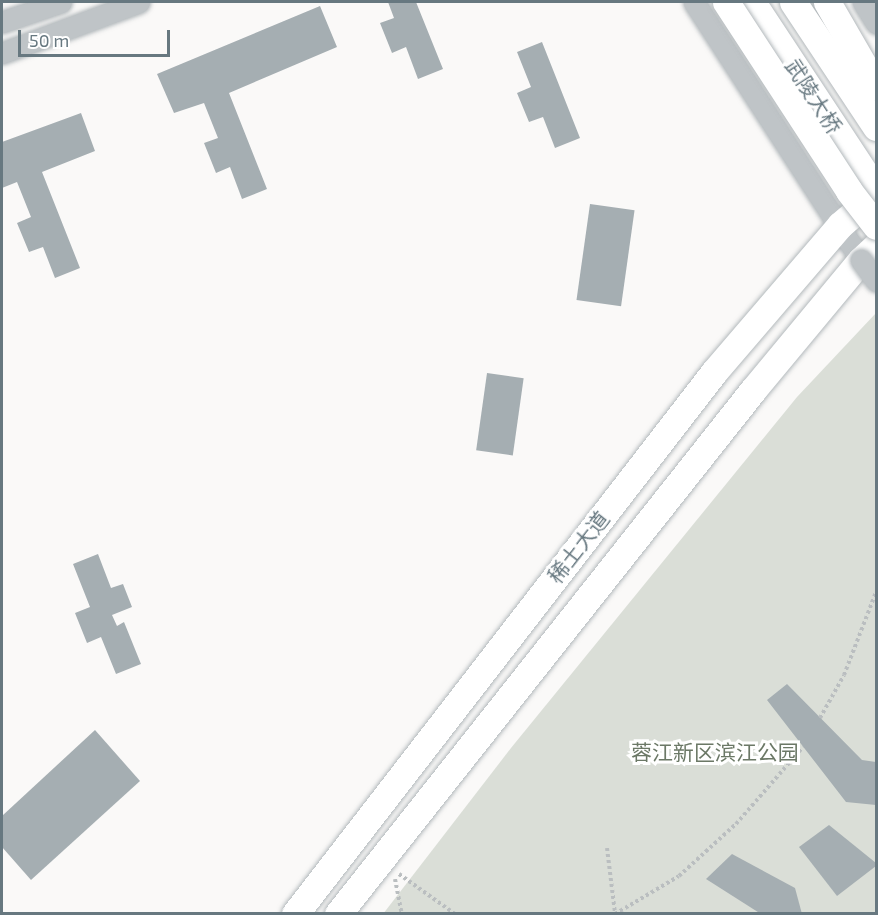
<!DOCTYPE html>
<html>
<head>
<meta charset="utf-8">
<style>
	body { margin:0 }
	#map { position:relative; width:878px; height:915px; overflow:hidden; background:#faf9f8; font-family:"Exo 2","Noto Sans SC",sans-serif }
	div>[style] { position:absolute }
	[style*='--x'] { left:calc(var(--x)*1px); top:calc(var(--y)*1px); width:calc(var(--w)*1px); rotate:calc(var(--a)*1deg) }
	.green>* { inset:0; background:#daded7 }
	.building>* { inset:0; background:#a5aeb2; transform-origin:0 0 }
	.path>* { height:4px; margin-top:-2px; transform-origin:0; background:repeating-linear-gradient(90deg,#babec0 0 3px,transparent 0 6px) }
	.roads { filter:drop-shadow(0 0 2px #b3b9bc) drop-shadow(0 0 2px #b3b9bc) }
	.minor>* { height:21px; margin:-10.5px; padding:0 10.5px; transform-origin:10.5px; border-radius:10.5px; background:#bfc4c7 }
	.major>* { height:27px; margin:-13.5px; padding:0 13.5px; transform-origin:13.5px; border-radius:13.5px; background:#fff }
	.bridges { filter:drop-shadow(0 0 2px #b3b9bc) drop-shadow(0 0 2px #b3b9bc) }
	.minor-bridge>* { height:21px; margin:-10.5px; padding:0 10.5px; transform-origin:10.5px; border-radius:10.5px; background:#bfc4c7 }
	.major-bridge>* { height:27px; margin:-13.5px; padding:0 13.5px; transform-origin:13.5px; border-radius:13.5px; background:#fff }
	span { translate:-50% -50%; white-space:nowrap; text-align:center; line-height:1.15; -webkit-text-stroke:6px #fff; paint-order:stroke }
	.street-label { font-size:21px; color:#677880 }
	.park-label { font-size:21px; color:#6b7866 }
	.frame { position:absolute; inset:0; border:3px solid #677880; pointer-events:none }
	.scale { position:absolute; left:18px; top:30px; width:152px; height:27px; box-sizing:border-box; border:3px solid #677880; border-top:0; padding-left:8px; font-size:18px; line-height:21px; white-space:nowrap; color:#677880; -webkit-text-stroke:4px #fff; paint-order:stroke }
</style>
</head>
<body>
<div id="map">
	<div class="green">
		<div style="clip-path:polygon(876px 313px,876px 913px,383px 914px,511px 748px,797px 397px)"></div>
	</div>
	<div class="building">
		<div style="clip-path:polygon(388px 2px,416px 2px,443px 69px,418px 79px,406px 47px,392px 53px,380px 23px,394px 18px)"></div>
		<div style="clip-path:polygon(320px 6px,337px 47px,229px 93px,267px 189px,242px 199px,230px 167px,216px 173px,204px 143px,218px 138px,204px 103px,174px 113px,157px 74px)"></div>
		<div style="clip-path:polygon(542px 42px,580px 138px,555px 148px,543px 117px,529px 122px,517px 93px,531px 87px,517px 52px)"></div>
		<div style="clip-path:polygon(81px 113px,95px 151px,42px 172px,80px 268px,55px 278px,43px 247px,29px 252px,17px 223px,31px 217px,17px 182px,2px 188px,2px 142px)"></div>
		<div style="left:590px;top:204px;width:45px;height:97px;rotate:8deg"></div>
		<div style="left:487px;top:373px;width:37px;height:78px;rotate:8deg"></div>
		<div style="clip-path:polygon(98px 554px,111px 588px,123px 584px,132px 607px,112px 615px,117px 626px,124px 622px,141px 664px,116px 674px,101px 637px,87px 643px,75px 613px,90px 607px,73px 564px)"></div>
		<div style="clip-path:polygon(787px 684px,862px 760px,876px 762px,876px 805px,846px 802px,767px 700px)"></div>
		<div style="clip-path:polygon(95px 730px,140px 781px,31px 880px,2px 847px,2px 816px)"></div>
		<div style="clip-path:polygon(829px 825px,876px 863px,876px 866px,837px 896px,799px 847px)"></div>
		<div style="clip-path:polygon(732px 854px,795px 888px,802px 914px,761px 914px,706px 879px)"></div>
	</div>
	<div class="path">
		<div style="--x:820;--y:718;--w:49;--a:-60.8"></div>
		<div style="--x:844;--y:675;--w:89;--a:-68.9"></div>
		<div style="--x:607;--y:848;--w:65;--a:83"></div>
		<div style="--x:399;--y:874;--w:69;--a:35.5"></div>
		<div style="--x:395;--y:879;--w:36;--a:79"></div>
		<div style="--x:615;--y:914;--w:74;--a:-30.7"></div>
		<div style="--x:679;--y:876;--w:77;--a:-42.4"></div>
		<div style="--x:736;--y:824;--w:102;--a:-49"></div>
	</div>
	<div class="roads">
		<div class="minor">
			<div style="--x:694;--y:2;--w:307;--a:57.1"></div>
			<div style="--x:863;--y:2;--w:25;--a:58"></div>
			<div style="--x:2;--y:22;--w:62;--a:-18.7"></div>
			<div style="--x:2;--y:53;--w:146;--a:-20.4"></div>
		</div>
		<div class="major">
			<div style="--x:752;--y:2;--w:225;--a:56.6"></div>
			<div style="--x:793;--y:2;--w:150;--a:56.4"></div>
			<div style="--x:827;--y:2;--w:98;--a:60"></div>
			<div style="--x:295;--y:914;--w:685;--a:-52.29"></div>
			<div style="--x:714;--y:372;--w:194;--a:-49.4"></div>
			<div style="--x:840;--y:225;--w:48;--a:-40.7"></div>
			<div style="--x:338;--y:914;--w:668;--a:-51.62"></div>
			<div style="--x:753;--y:390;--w:169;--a:-50.3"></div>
			<div style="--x:861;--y:260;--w:21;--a:-43"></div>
		</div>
	</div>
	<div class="bridges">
		<div class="minor-bridge">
			<div style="--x:861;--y:260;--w:26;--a:54"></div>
		</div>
		<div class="major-bridge">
			<div style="--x:726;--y:2;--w:225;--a:56.9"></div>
			<div style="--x:849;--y:191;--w:44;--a:52.4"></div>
		</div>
	</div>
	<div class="street-label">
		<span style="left:814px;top:96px;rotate:57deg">武陵大桥</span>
		<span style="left:578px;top:547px;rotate:-52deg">稀土大道</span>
	</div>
	<div class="park-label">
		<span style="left:715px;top:752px">蓉江新区滨江公园</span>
	</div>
	<div class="frame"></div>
	<div class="scale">50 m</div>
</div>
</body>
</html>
